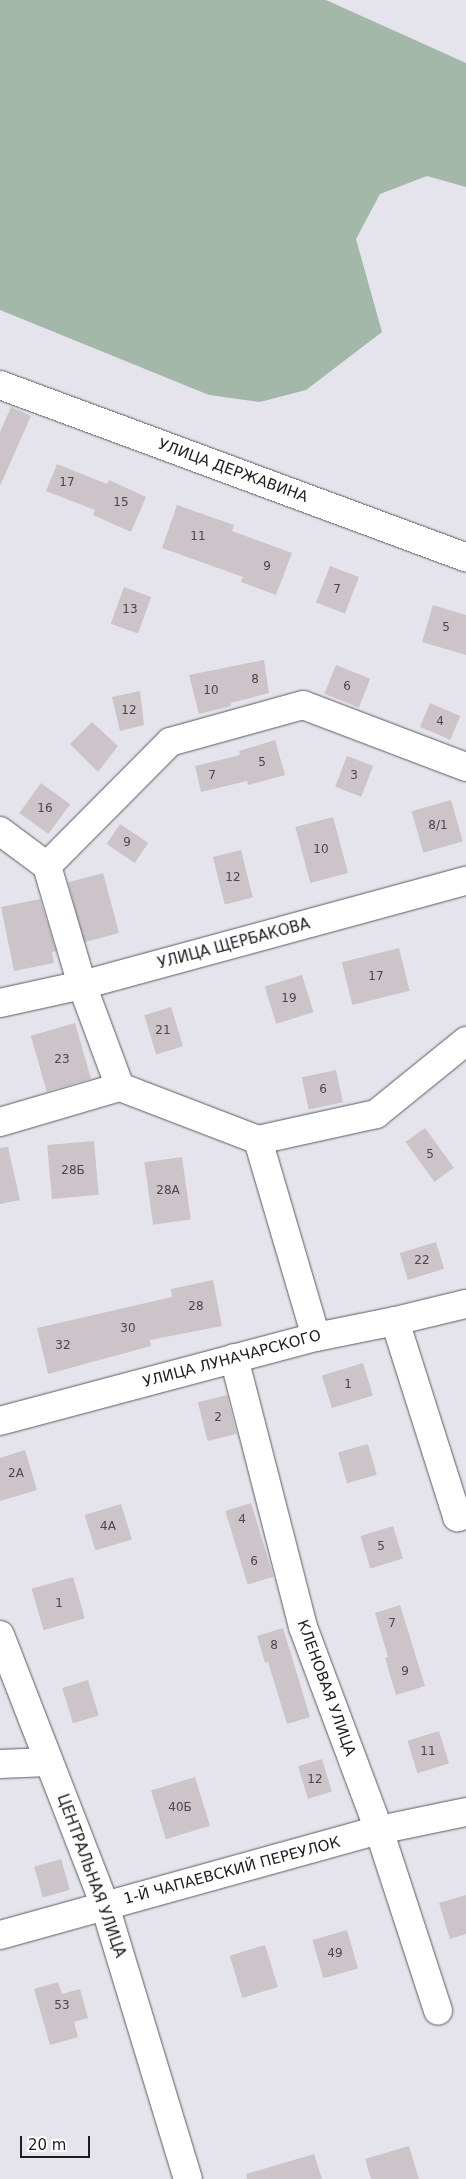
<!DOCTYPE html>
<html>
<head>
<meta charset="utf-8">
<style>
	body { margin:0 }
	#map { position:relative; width:466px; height:2179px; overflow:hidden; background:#e5e4ec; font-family:"DejaVu Sans",sans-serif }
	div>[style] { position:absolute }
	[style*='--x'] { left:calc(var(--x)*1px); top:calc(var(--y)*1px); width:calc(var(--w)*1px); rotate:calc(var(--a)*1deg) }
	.green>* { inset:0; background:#a4b8aa }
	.building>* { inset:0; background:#ccc4c9; transform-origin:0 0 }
	.roads { filter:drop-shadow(0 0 1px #5c5b62) drop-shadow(0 0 1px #5c5b62) }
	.street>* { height:28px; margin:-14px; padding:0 14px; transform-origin:14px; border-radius:14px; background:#fff }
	span { translate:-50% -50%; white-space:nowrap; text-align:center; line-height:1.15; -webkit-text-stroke:4px #fff; paint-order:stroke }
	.number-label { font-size:12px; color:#4a474a }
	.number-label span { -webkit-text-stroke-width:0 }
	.street-label { font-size:15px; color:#1e1d20 }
	.scale { position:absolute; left:20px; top:2136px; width:70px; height:22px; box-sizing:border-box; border:2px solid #1e1d20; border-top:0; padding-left:6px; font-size:15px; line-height:18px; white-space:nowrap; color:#1e1d20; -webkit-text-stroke:4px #fff; paint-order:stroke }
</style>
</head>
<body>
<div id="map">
	<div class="green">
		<div style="clip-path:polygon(0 0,326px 0,466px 63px,466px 187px,427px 176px,380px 194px,356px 239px,382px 332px,306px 390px,260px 402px,209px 395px,0 310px)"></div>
	</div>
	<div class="building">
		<div style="clip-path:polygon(11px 407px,31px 416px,0 486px,0 432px)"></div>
		<div style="clip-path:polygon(57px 464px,107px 484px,109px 480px,146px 497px,131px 532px,93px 515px,95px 510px,46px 491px)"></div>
		<div style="clip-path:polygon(177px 505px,234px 525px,232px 531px,292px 553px,276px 595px,241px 582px,243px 577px,162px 548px)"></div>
		<div style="left:330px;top:566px;width:31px;height:39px;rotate:21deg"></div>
		<div style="left:124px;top:587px;width:29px;height:39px;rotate:20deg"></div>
		<div style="clip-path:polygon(433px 605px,466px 615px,466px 655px,422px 642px)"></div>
		<div style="clip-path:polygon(264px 660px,269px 693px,231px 703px,231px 706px,199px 714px,189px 675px)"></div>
		<div style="left:336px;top:665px;width:37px;height:31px;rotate:22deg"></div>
		<div style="clip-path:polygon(140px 691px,144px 725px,120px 731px,112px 697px)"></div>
		<div style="left:430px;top:703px;width:33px;height:26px;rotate:23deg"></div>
		<div style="clip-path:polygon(92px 722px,118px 746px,98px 772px,70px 744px)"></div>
		<div style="clip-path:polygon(275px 740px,285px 775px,248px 785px,247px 781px,201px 792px,195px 766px,240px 755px,239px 751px)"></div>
		<div style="left:347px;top:756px;width:28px;height:33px;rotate:21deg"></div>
		<div style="left:41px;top:783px;width:36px;height:37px;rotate:36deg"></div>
		<div style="left:451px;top:800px;width:43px;height:41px;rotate:74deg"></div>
		<div style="left:333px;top:817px;width:58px;height:39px;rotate:75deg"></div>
		<div style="left:120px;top:824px;width:34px;height:24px;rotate:34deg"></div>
		<div style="left:241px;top:850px;width:49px;height:29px;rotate:76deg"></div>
		<div style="left:103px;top:873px;width:62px;height:36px;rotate:75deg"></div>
		<div style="clip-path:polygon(40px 899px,56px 951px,52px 952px,54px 963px,14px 971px,1px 907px)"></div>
		<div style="left:399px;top:948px;width:44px;height:59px;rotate:76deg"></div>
		<div style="left:302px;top:975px;width:39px;height:39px;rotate:73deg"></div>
		<div style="left:171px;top:1007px;width:41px;height:28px;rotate:73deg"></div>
		<div style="left:75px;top:1023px;width:58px;height:46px;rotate:74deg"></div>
		<div style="left:336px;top:1070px;width:33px;height:35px;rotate:78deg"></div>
		<div style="left:425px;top:1128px;width:49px;height:24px;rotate:54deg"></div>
		<div style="left:94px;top:1141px;width:54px;height:47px;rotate:85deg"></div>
		<div style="clip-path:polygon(8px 1147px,20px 1200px,0 1204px,0 1148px)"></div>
		<div style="left:182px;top:1157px;width:63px;height:38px;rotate:82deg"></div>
		<div style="left:436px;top:1242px;width:28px;height:38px;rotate:73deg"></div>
		<div style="clip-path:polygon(213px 1280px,222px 1326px,150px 1340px,151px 1346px,48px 1374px,37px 1328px,172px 1297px,171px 1289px)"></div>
		<div style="left:363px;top:1363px;width:34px;height:43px;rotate:73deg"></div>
		<div style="left:227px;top:1395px;width:40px;height:30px;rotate:76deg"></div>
		<div style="left:368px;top:1444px;width:32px;height:31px;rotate:74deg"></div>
		<div style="clip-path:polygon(25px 1450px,37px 1490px,0 1501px,0 1458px)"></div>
		<div style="left:251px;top:1503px;width:77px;height:27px;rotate:73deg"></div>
		<div style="left:121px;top:1504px;width:37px;height:38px;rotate:73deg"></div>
		<div style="left:393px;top:1526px;width:34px;height:34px;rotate:73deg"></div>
		<div style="left:73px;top:1577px;width:43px;height:43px;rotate:74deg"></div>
		<div style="clip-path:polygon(400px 1605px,425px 1686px,396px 1695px,385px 1658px,388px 1657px,375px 1613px)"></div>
		<div style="clip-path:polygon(283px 1628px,310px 1717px,287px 1724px,268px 1662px,265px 1663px,257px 1636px)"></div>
		<div style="left:88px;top:1680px;width:37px;height:27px;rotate:73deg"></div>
		<div style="left:439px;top:1731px;width:34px;height:33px;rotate:73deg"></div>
		<div style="left:322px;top:1759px;width:34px;height:25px;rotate:73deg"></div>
		<div style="left:195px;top:1777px;width:51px;height:46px;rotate:73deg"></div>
		<div style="left:61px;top:1859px;width:32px;height:28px;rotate:74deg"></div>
		<div style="clip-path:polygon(466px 1895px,466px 1934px,450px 1939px,439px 1903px)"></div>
		<div style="left:347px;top:1930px;width:40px;height:36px;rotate:74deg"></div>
		<div style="left:265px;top:1945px;width:44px;height:37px;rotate:73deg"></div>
		<div style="clip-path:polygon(58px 1982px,62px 1994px,80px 1989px,88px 2018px,74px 2022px,78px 2037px,50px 2045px,34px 1989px)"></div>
		<div style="clip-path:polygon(409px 2146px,419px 2179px,371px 2179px,365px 2159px)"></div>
		<div style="clip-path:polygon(314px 2154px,322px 2179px,247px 2179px,246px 2174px)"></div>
	</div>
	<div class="roads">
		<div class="street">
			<div style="--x:0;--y:385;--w:497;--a:20.3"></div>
			<div style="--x:466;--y:767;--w:174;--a:-159.2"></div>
			<div style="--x:303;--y:705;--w:138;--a:164.5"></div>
			<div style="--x:170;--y:742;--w:175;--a:134.8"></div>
			<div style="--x:47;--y:866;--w:124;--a:73.6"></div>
			<div style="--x:82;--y:985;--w:109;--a:69.6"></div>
			<div style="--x:120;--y:1087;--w:148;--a:21"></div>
			<div style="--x:258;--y:1140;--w:121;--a:-12.4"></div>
			<div style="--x:376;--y:1114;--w:116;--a:-39"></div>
			<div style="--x:0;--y:831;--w:59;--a:36.7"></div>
			<div style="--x:0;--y:1003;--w:84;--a:-12.4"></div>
			<div style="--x:82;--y:985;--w:398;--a:-15.2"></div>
			<div style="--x:0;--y:1122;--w:125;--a:-16.3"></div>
			<div style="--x:258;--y:1140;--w:205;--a:73.6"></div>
			<div style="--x:395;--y:1321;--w:206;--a:72.4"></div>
			<div style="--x:457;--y:1517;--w:9;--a:-13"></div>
			<div style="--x:234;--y:1358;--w:278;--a:75.6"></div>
			<div style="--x:303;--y:1627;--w:217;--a:69.5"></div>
			<div style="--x:379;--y:1830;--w:190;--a:71.9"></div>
			<div style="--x:0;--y:1421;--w:327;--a:-14.9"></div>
			<div style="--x:316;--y:1337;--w:81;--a:-11.4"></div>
			<div style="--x:395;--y:1321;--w:73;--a:-13.5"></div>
			<div style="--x:0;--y:1635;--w:291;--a:68.8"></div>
			<div style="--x:105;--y:1906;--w:285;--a:73.1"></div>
			<div style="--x:0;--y:1764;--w:48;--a:-2.4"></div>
			<div style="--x:0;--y:1935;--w:393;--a:-15.5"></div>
			<div style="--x:379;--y:1830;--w:89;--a:-11.7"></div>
		</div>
	</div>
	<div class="number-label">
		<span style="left:67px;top:483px">17</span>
		<span style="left:121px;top:503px">15</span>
		<span style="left:198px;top:537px">11</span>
		<span style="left:267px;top:567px">9</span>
		<span style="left:337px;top:590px">7</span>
		<span style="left:130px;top:610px">13</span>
		<span style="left:446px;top:628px">5</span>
		<span style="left:255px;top:680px">8</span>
		<span style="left:347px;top:687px">6</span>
		<span style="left:211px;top:691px">10</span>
		<span style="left:129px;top:711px">12</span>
		<span style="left:440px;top:722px">4</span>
		<span style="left:262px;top:763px">5</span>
		<span style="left:212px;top:776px">7</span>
		<span style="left:354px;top:776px">3</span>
		<span style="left:45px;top:809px">16</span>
		<span style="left:438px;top:826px">8/1</span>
		<span style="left:127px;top:843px">9</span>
		<span style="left:321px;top:850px">10</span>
		<span style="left:233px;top:878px">12</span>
		<span style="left:376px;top:977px">17</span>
		<span style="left:289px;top:999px">19</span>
		<span style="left:163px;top:1031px">21</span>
		<span style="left:62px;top:1060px">23</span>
		<span style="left:323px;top:1090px">6</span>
		<span style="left:430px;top:1155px">5</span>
		<span style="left:73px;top:1171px">28Б</span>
		<span style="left:168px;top:1191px">28А</span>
		<span style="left:422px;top:1261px">22</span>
		<span style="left:196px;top:1307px">28</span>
		<span style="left:128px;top:1329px">30</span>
		<span style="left:63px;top:1346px">32</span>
		<span style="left:348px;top:1385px">1</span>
		<span style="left:218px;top:1418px">2</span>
		<span style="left:16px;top:1474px">2А</span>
		<span style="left:242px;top:1520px">4</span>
		<span style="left:108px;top:1527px">4А</span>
		<span style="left:381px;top:1547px">5</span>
		<span style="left:254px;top:1562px">6</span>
		<span style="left:59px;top:1604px">1</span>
		<span style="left:392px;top:1624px">7</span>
		<span style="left:274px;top:1646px">8</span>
		<span style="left:405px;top:1672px">9</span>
		<span style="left:428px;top:1752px">11</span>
		<span style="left:315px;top:1780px">12</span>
		<span style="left:180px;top:1808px">40Б</span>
		<span style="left:335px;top:1954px">49</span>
		<span style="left:62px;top:2006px">53</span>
	</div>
	<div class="street-label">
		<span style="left:233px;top:471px;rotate:20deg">УЛИЦА ДЕРЖАВИНА</span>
		<span style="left:234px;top:944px;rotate:-15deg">УЛИЦА ЩЕРБАКОВА</span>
		<span style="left:232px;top:1359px;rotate:-15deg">УЛИЦА ЛУНАЧАРСКОГО</span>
		<span style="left:326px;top:1688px;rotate:70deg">КЛЕНОВАЯ УЛИЦА</span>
		<span style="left:232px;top:1871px;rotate:-15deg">1-Й ЧАПАЕВСКИЙ ПЕРЕУЛОК</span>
		<span style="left:91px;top:1876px;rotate:70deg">ЦЕНТРАЛЬНАЯ УЛИЦА</span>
	</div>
	<div class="scale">20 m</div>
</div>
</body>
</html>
